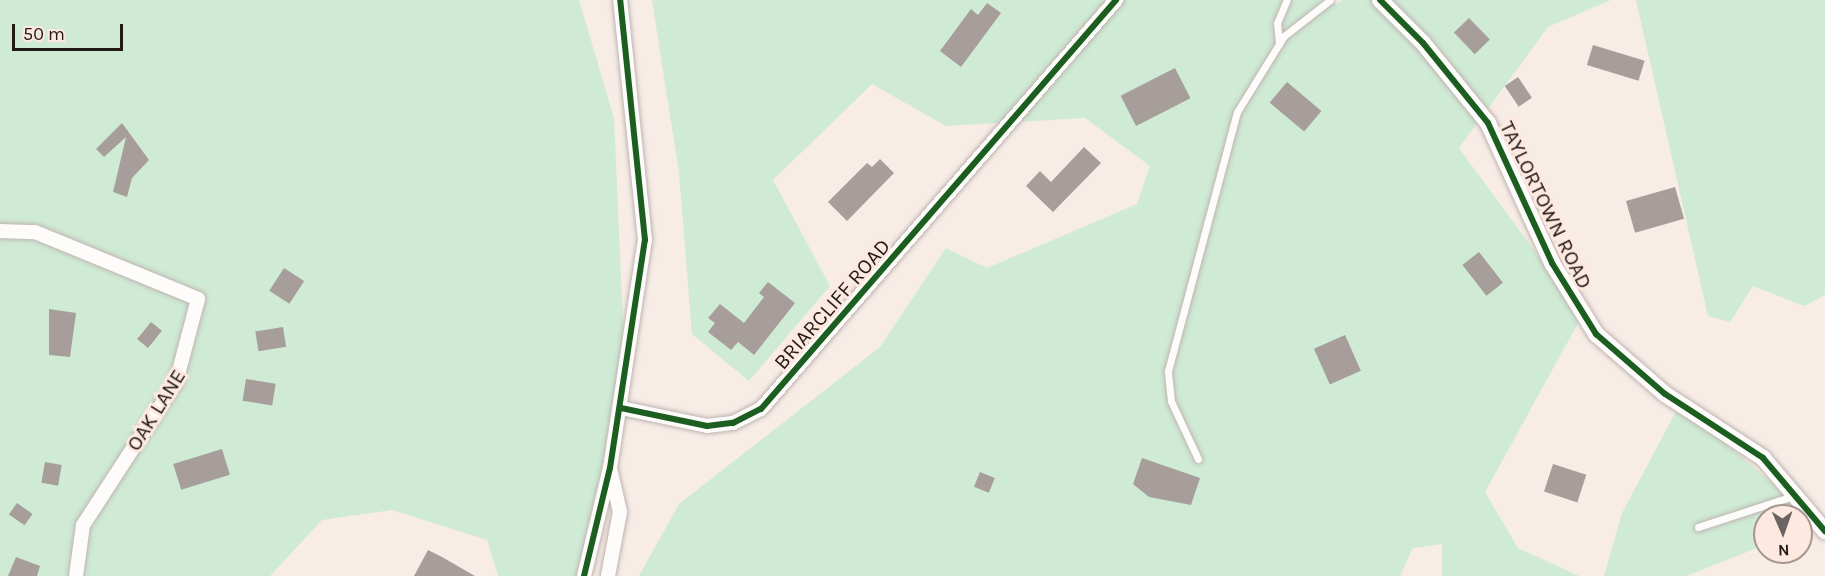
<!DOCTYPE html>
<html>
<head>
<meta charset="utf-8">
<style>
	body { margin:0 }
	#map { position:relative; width:1825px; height:576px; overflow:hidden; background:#f8ece7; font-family:Karla,sans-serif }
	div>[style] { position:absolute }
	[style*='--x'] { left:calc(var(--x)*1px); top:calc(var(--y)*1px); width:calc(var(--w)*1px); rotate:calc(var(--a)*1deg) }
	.green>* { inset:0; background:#cfead5 }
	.building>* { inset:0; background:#a79e9b; transform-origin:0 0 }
	.roads { filter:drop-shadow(0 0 2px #beb5b1) drop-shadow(0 0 2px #beb5b1) }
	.service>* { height:7px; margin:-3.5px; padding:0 3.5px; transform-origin:3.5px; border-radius:3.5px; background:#fefcfb }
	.minor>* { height:14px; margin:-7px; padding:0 7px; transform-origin:7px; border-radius:7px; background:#fefcfb }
	.tertiary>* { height:16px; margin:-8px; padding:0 8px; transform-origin:8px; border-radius:8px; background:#fefcfb }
	.cycleway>* { height:6px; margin:-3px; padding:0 3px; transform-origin:3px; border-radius:3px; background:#1b5e20 }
	span { translate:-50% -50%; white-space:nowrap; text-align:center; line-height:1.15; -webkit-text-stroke:6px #fee9e1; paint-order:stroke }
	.street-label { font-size:21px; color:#211a17 }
	.north { position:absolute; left:1753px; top:504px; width:60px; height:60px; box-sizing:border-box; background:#fee9e1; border:2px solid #a69690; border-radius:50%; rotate:178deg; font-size:16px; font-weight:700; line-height:24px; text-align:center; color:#211a17 }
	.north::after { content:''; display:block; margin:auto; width:21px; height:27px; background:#6c6460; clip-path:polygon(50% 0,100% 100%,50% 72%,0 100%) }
	.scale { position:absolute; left:12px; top:24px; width:111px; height:27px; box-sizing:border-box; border:3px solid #211a17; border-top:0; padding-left:8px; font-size:18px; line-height:21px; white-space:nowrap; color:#211a17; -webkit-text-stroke:4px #fee9e1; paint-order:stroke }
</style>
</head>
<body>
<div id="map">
	<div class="green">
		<div style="clip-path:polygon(0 0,579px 0,614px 118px,625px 367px,577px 576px,498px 576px,487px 540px,392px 510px,322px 520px,270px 576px,0 576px)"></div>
		<div style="clip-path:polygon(652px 0,1329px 0,1337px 4px,1342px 0,1611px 0,1548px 27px,1459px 148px,1582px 316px,1485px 492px,1518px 548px,1579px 576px,1442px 576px,1442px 544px,1413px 548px,1400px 576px,639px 576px,679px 504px,880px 347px,946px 248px,987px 268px,1137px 204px,1150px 166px,1085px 118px,946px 126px,872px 84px,773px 180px,830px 286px,749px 381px,692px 334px,679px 173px)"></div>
		<div style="clip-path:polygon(1636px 0,1825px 0,1825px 295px,1804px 306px,1753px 286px,1730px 322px,1708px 316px)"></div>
		<div style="clip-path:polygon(1680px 404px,1818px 523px,1801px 530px,1801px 516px,1765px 516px,1765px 545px,1686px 576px,1604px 576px,1622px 513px)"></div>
	</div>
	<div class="building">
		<div style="clip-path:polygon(987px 3px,1001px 13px,961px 67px,940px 51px,971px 9px,978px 15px)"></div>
		<div style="left:1469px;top:18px;width:30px;height:21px;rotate:46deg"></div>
		<div style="left:1593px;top:45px;width:54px;height:21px;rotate:17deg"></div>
		<div style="left:1175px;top:68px;width:34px;height:61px;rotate:63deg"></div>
		<div style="left:1518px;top:77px;width:25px;height:16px;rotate:56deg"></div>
		<div style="left:1287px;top:82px;width:45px;height:27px;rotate:40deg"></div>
		<div style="clip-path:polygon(122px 123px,149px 160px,132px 178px,127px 197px,113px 192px,126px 137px,104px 157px,96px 149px)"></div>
		<div style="clip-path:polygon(1084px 147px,1101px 163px,1053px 212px,1026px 186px,1040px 171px,1051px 182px)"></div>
		<div style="clip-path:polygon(880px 159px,894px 173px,847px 221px,828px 202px,867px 163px,872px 167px)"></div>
		<div style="left:1675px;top:187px;width:33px;height:51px;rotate:74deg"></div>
		<div style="left:1479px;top:252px;width:39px;height:21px;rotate:52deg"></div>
		<div style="left:284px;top:268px;width:24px;height:27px;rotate:33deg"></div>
		<div style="clip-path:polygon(768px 282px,795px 303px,754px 355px,738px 342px,731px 350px,708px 332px,715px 323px,708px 318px,720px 304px,744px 323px,764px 297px,759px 293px)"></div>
		<div style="clip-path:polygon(49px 309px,76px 313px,70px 357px,49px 355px)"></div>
		<div style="left:151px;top:322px;width:14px;height:22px;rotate:39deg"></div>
		<div style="left:283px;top:327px;width:20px;height:28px;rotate:81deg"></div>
		<div style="left:1345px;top:335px;width:39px;height:34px;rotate:66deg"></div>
		<div style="left:246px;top:379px;width:30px;height:22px;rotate:9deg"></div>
		<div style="left:222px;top:449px;width:27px;height:51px;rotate:73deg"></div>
		<div style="clip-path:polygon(1142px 458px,1200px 478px,1191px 505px,1149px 497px,1133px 484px)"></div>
		<div style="left:45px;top:462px;width:17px;height:21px;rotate:10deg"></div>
		<div style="left:1553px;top:464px;width:35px;height:29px;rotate:18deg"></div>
		<div style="left:980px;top:472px;width:16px;height:16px;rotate:22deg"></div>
		<div style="left:17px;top:503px;width:19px;height:14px;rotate:35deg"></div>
		<div style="clip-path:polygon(428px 550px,442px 557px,475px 576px,414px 576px)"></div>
		<div style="clip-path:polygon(16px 557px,40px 566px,37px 576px,8px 576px)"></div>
	</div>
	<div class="roads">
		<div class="service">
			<div style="--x:1279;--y:44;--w:21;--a:-95"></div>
			<div style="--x:1277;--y:23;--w:25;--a:-67"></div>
			<div style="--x:1198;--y:459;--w:64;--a:-115"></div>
			<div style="--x:1171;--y:401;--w:30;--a:-96"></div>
			<div style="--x:1168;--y:371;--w:268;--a:-75.1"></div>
			<div style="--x:1237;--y:112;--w:89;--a:-58.3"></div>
			<div style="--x:1284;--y:36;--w:58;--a:-38"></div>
			<div style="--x:1698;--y:527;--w:100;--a:-18.1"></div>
		</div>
		<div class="minor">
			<div style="--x:0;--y:231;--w:35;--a:2"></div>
			<div style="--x:35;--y:232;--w:176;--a:22.3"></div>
			<div style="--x:198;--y:299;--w:86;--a:104.8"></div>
			<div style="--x:176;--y:382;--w:171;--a:123"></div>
			<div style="--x:83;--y:525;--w:51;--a:97.8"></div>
			<div style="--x:621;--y:408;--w:88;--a:11.8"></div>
			<div style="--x:707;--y:426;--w:26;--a:-7"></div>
			<div style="--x:733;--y:423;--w:31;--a:-27"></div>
			<div style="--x:761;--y:409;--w:542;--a:-49.04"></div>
			<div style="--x:584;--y:576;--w:111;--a:-76.5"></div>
			<div style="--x:610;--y:468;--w:231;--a:-81.3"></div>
			<div style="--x:645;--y:240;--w:241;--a:-95.9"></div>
			<div style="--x:608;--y:576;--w:65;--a:-79.4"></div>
			<div style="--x:620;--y:512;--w:45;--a:-102.8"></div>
		</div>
		<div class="tertiary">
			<div style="--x:1380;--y:0;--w:61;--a:45"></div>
			<div style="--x:1423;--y:43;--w:103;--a:50.9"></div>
			<div style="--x:1488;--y:123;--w:154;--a:65.4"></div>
			<div style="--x:1552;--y:263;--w:84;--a:58.2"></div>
			<div style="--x:1596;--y:334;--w:91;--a:41"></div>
			<div style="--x:1665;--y:394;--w:117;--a:33.1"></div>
			<div style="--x:1763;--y:458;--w:96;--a:49.7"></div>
		</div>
	</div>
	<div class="cycleway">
		<div style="--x:1380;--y:0;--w:61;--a:45"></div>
		<div style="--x:1423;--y:43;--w:103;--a:50.9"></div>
		<div style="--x:1488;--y:123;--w:154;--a:65.4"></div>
		<div style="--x:1552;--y:263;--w:84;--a:58.2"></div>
		<div style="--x:1596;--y:334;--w:91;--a:41"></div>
		<div style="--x:1665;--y:394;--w:117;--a:33.1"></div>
		<div style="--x:1763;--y:458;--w:96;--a:49.7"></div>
		<div style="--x:621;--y:408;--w:88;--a:11.8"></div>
		<div style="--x:707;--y:426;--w:26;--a:-7"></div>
		<div style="--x:733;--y:423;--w:31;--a:-27"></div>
		<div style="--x:761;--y:409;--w:542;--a:-49.04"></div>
		<div style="--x:584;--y:576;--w:111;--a:-76.5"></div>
		<div style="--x:610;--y:468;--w:231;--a:-81.3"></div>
		<div style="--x:645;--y:240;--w:241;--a:-95.9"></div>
	</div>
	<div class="street-label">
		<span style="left:1546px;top:205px;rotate:64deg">TAYLORTOWN ROAD</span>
		<span style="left:832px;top:304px;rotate:-49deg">BRIARCLIFF ROAD</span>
		<span style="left:156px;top:410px;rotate:-58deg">OAK LANE</span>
	</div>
	<div class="north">N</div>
	<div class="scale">50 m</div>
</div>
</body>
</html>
